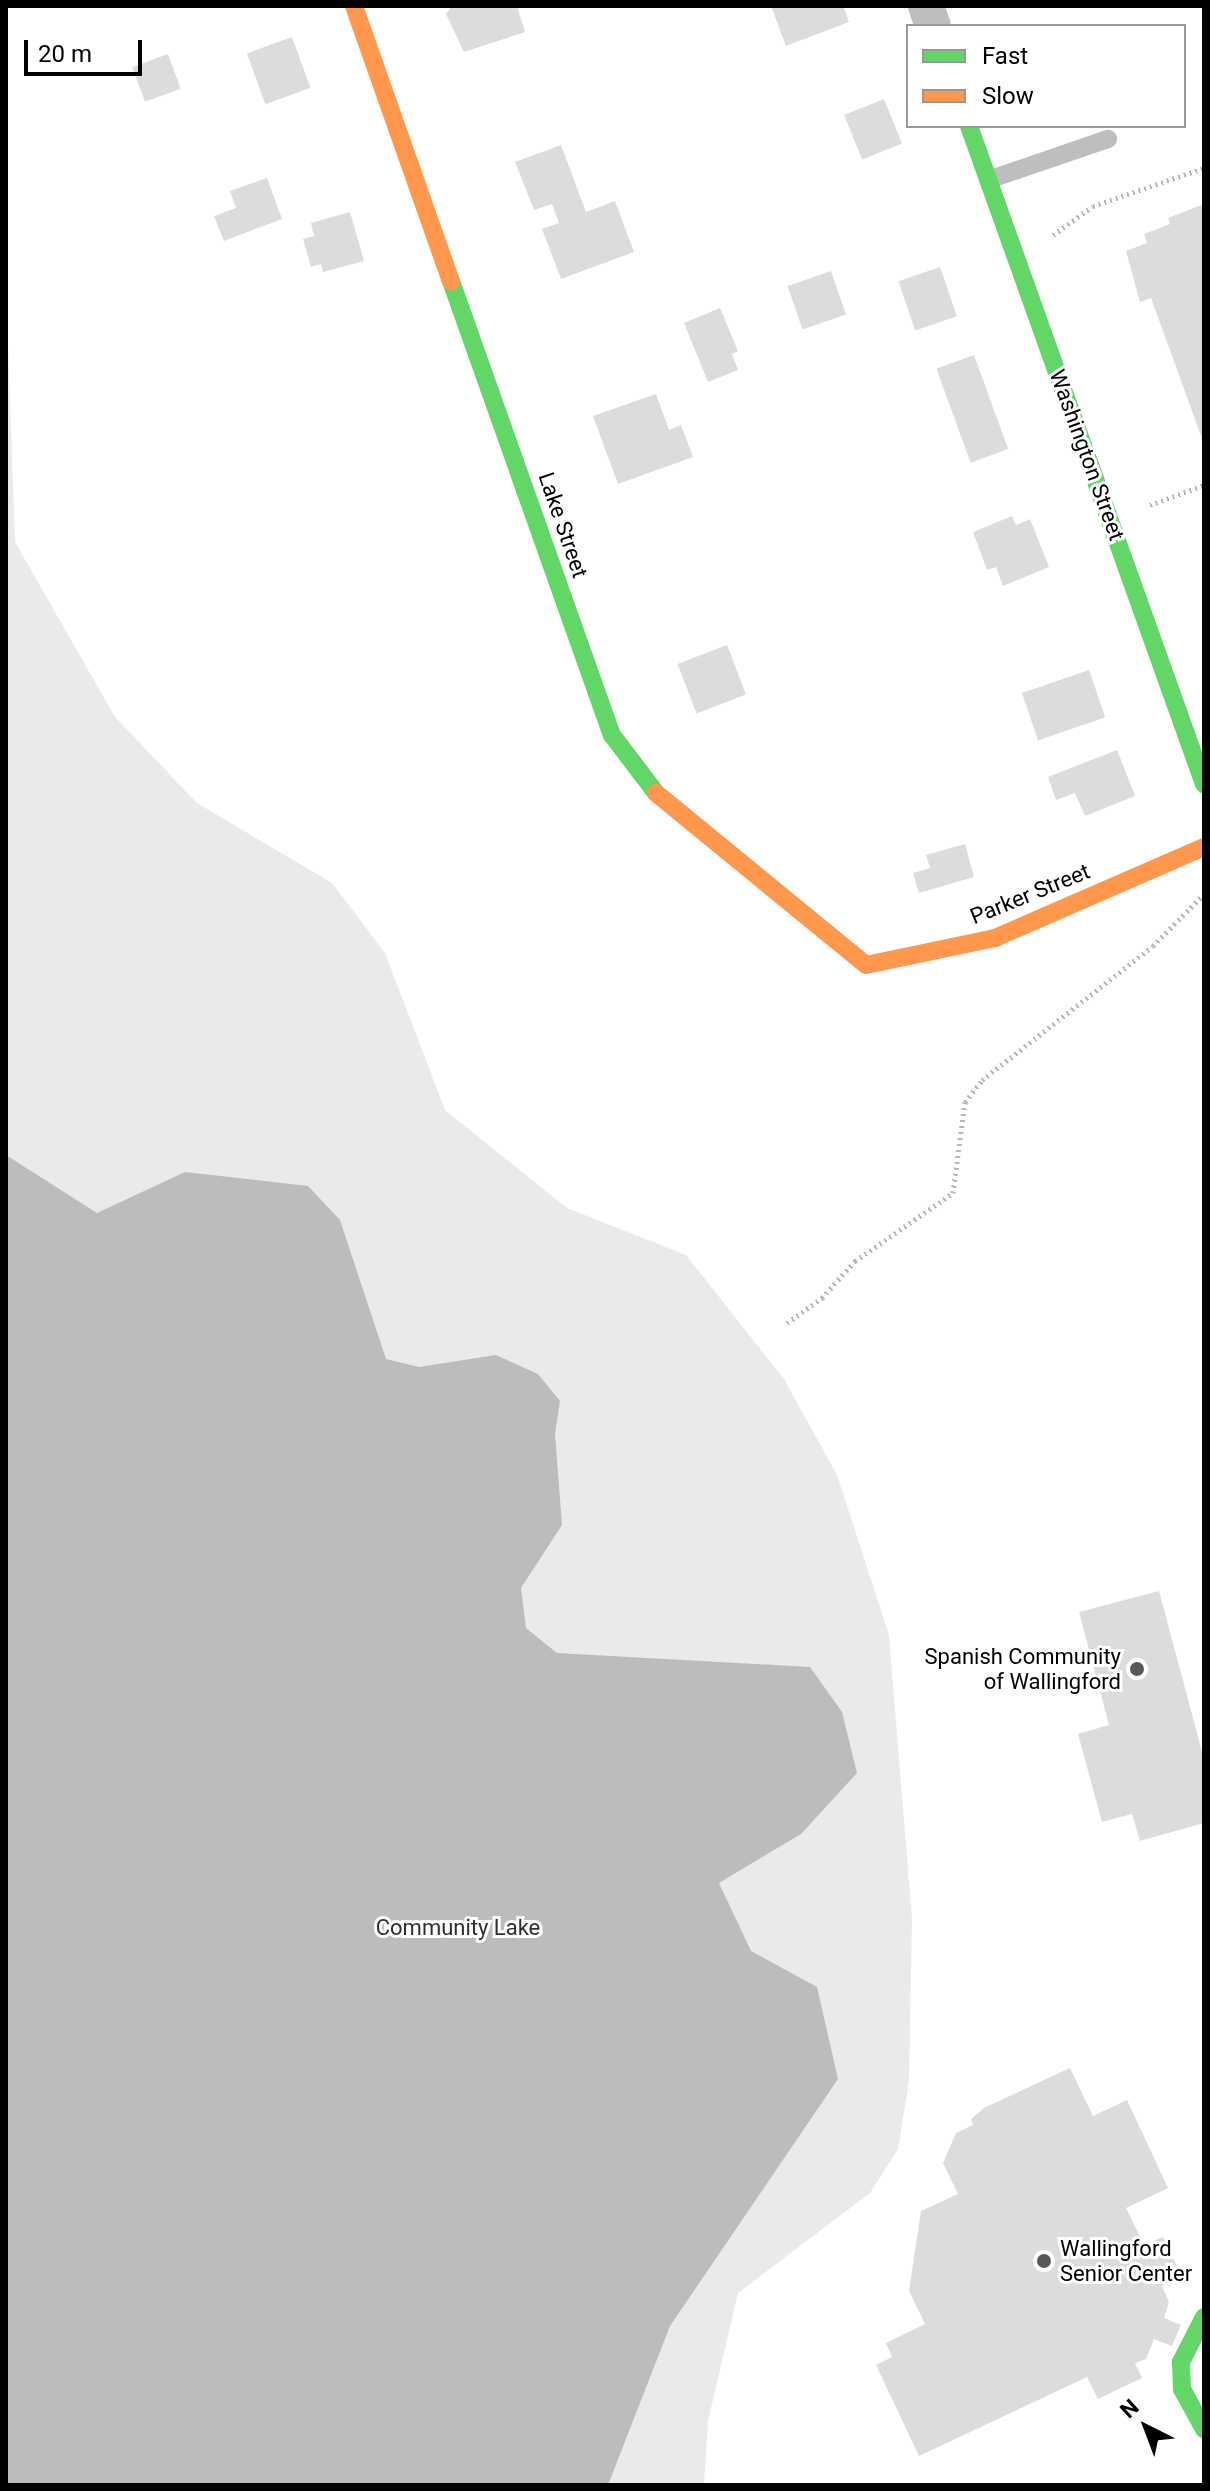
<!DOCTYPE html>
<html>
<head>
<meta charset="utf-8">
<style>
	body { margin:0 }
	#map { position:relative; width:1210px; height:2491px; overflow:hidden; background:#fff; font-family:Roboto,sans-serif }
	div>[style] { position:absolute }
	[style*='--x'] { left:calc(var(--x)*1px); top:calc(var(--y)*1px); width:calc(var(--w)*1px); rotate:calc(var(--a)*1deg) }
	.green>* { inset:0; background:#eaeaea }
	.water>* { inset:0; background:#bcbcbc }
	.building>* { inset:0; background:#dcdcdc; transform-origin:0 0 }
	.path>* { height:5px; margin-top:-2.5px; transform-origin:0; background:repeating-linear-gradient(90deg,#b8b8b8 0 2px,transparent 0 6px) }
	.lane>* { height:18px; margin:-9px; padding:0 9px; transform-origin:9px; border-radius:9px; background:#bebebe }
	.street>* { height:36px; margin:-18px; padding:0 18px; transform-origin:18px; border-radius:18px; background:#bebebe }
	.fast>* { height:18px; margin:-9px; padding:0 9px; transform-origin:9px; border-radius:9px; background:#63d668 }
	.slow>* { height:18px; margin:-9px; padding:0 9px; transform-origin:9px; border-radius:9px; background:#ff974d }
	.dots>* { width:22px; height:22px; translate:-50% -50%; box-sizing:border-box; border:4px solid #fff; border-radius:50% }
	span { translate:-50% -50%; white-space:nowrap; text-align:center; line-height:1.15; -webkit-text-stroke:6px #fff; paint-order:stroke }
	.street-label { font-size:22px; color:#000 }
	.poi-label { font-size:22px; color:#000 }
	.right { translate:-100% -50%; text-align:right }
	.left { translate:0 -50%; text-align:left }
	.park-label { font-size:22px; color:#2f2f2f }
	.frame { position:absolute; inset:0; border:8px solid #000; pointer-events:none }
	.legend { position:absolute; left:906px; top:24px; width:280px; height:104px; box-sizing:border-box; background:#fff; border:2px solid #999; margin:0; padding:10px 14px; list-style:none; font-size:24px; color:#000 }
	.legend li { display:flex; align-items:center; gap:16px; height:40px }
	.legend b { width:40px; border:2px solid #999 }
	.north { position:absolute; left:1106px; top:2387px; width:80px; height:80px; -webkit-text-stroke:6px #fff; paint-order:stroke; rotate:318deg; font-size:22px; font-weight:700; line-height:32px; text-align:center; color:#000 }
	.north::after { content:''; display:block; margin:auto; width:28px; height:36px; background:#000; clip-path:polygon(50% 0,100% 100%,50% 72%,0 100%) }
	.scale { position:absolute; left:24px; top:40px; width:118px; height:36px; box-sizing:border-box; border:4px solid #000; border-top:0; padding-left:10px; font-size:24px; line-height:28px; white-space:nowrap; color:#000; -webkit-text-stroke:6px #fff; paint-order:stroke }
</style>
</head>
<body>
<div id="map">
	<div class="green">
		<div style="clip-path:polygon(6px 289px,15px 542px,115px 717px,197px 803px,332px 883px,385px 953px,445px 1110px,567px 1208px,686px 1255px,784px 1379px,837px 1475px,889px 1635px,912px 1919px,909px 2081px,898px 2149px,870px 2193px,738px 2293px,708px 2421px,704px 2485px,6px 2485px)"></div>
	</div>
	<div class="water">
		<div style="clip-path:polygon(6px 1155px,97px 1213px,185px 1172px,308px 1186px,340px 1220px,386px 1359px,419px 1367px,496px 1355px,538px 1374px,560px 1401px,555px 1434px,562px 1525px,521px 1588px,526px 1628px,557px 1653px,810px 1667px,842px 1712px,857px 1773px,801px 1834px,719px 1883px,751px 1951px,817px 1987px,838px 2079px,670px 2326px,608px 2485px,6px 2485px)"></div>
	</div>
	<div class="building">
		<div style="clip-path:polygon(452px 6px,517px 6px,525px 32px,464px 52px,446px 14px)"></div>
		<div style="clip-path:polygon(771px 6px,843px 6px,849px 22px,786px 46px)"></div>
		<div style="left:292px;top:37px;width:54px;height:48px;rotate:70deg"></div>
		<div style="left:168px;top:54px;width:37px;height:38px;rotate:70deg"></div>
		<div style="left:884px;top:99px;width:48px;height:43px;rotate:68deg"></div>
		<div style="clip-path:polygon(561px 145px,586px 212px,615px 201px,634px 252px,561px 279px,542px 229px,559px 223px,552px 204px,534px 210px,515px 162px)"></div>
		<div style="clip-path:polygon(267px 178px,282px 219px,224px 241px,214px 216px,236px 208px,230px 191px)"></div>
		<div style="clip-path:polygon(1204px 204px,1204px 444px,1151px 298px,1140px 302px,1126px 251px,1147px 243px,1144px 234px,1170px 224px,1168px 218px)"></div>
		<div style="clip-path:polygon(350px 212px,364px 261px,323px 272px,321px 264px,311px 267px,303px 239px,314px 236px,311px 223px)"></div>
		<div style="left:940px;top:267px;width:52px;height:44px;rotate:71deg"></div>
		<div style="left:831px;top:271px;width:46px;height:46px;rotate:71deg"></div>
		<div style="clip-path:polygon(720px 308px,738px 351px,732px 354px,738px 370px,708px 382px,684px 323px)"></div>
		<div style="left:974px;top:355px;width:100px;height:40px;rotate:70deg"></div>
		<div style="clip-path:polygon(656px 394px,669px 430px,681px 425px,693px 457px,618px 484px,593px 416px)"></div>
		<div style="clip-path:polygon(1012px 516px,1016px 525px,1030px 519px,1049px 567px,1003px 586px,996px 567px,987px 570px,973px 532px)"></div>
		<div style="left:727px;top:645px;width:53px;height:53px;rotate:69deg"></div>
		<div style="left:1089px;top:670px;width:50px;height:71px;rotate:71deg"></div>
		<div style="clip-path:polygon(1117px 750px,1135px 796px,1085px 816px,1075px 793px,1056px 800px,1048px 777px)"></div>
		<div style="clip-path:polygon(965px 844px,974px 877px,919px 893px,913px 873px,930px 868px,926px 855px)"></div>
		<div style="clip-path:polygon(1159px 1591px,1204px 1759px,1204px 1823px,1140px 1841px,1132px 1814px,1102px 1822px,1078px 1734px,1109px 1725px,1079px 1612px)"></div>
		<div style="clip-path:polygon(1070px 2068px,1093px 2116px,1127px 2100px,1168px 2188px,1126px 2208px,1144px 2245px,1163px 2237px,1182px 2277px,1162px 2286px,1169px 2302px,1164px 2318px,1181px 2325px,1172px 2346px,1154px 2339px,1146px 2359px,1135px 2363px,1142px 2378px,1098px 2399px,1087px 2377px,919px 2456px,876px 2365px,892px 2357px,886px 2343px,925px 2324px,909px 2291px,921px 2211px,958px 2194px,943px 2163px,956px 2133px,973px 2125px,971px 2119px,984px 2108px)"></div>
	</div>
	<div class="path">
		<div style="--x:1053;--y:235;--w:49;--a:-35.9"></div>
		<div style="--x:1093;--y:206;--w:117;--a:-18.9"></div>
		<div style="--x:1150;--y:505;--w:58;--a:-20.3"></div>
		<div style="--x:787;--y:1323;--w:43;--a:-35.5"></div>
		<div style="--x:822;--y:1298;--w:50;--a:-48.3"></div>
		<div style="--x:855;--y:1261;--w:119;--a:-34.8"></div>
		<div style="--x:953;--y:1193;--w:92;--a:-82.5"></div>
		<div style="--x:965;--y:1102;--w:28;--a:-52"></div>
		<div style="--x:982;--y:1080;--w:217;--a:-38.1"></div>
		<div style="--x:1153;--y:946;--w:71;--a:-45.6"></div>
	</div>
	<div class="lane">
		<div style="--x:988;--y:180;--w:127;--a:-18.9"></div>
	</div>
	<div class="street">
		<div style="--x:926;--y:6;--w:21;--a:71"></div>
	</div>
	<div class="fast">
		<div style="--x:969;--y:126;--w:699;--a:70.35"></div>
		<div style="--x:451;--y:281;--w:482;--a:70.5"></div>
		<div style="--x:612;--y:735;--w:73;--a:52.8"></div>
		<div style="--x:1204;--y:2317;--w:51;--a:117.1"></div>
		<div style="--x:1181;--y:2362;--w:27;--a:88"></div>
		<div style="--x:1182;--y:2389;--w:46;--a:61.2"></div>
	</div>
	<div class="slow">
		<div style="--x:354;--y:6;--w:292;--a:70.6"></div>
		<div style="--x:656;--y:793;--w:271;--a:39.3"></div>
		<div style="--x:866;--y:965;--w:132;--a:-11.8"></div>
		<div style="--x:995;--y:938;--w:228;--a:-23.5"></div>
	</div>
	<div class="dots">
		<div style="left:1137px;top:1669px;background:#595959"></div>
		<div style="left:1044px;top:2261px;background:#595959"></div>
	</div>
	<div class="street-label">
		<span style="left:1087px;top:455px;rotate:70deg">Washington Street</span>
		<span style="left:563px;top:525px;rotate:71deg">Lake Street</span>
		<span style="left:1030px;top:894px;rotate:-22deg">Parker Street</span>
	</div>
	<div class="poi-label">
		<span class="right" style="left:1121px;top:1669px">Spanish Community<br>of Wallingford</span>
		<span class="left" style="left:1060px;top:2261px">Wallingford<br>Senior Center</span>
	</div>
	<div class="park-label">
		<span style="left:458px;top:1928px">Community Lake</span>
	</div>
	<div class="frame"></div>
	<ul class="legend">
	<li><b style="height:10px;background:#63d668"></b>Fast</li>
	<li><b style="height:10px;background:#ff974d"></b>Slow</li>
	</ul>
	<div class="north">N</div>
	<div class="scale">20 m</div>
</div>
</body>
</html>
